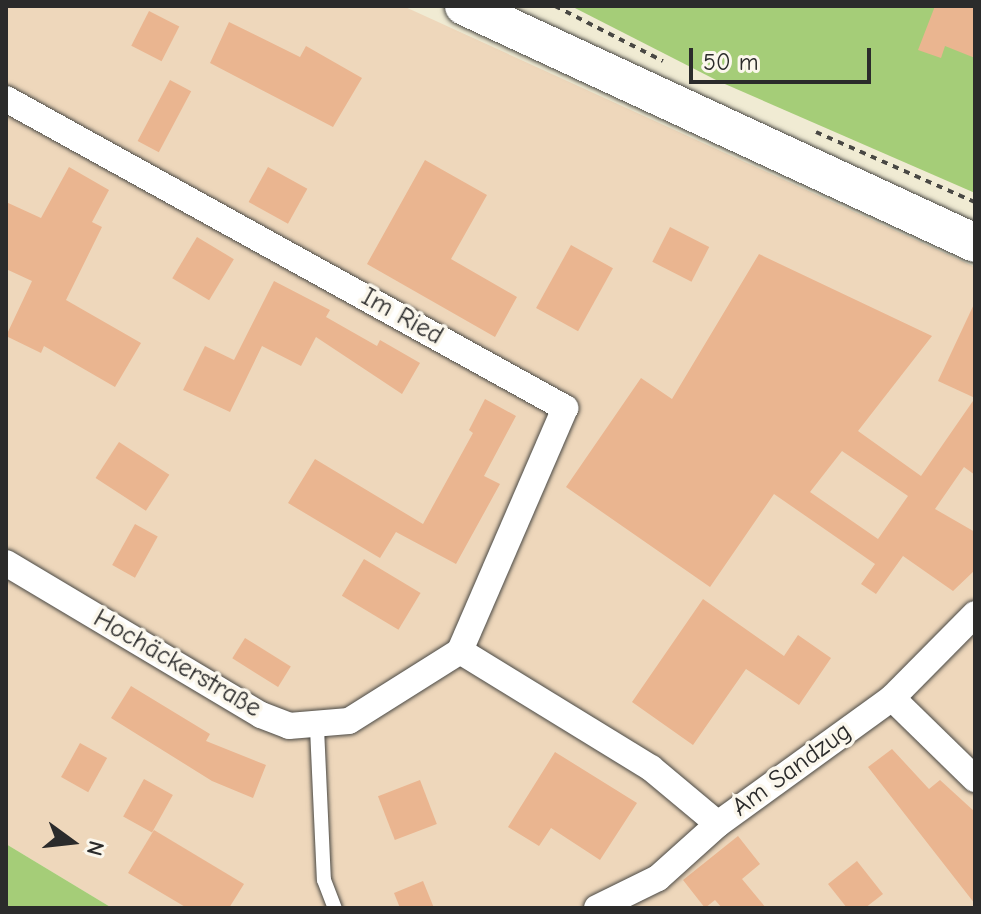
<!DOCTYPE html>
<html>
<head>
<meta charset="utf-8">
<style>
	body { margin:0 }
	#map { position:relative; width:981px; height:914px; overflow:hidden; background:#f0ebd3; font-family:"Comic Neue",sans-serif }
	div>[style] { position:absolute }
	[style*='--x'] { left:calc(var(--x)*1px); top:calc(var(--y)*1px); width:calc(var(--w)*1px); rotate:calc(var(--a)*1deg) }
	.built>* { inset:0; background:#eed7bb }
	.green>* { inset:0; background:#a5cd78 }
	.building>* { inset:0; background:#eab590; transform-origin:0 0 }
	.path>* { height:4px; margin-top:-2px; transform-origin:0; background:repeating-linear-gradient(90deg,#494844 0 6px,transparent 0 12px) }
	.roads { filter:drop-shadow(0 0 2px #494844) drop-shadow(0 0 2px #494844) }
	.lane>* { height:14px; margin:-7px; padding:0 7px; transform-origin:7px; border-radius:7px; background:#fff }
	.street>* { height:26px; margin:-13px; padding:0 13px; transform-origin:13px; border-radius:13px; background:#fff }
	.secondary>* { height:38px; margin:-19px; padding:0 19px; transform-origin:19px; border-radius:19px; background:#fff }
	span { translate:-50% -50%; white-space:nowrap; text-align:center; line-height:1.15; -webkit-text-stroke:7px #fbf7ec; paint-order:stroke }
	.street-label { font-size:26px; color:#2b2b2b }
	.frame { position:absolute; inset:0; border:8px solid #2b2b2b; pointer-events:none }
	.north { position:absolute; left:32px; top:802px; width:80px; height:80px; -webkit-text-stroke:6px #fbf7ec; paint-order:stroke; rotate:105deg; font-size:22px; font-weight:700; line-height:32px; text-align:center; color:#2b2b2b }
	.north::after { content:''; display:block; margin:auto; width:28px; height:36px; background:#2b2b2b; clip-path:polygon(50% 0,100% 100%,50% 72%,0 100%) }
	.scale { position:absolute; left:689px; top:48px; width:182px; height:36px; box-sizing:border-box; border:4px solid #2b2b2b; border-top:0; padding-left:10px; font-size:24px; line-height:28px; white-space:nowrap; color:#2b2b2b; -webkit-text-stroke:6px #fbf7ec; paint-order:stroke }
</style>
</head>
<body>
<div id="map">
	<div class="built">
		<div style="clip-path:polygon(6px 6px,403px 6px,975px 267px,975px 908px,112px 908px,6px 844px)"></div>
	</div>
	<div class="green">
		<div style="clip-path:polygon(571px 6px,975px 6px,975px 193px,718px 81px)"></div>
		<div style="clip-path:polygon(6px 844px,112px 908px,6px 908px)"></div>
	</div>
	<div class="building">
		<div style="clip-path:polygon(935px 6px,975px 6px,975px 58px,945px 46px,941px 58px,918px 50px)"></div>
		<div style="left:149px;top:11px;width:34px;height:39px;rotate:27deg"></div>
		<div style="clip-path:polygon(229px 22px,300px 57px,306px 46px,362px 78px,333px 127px,210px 63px)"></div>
		<div style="left:170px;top:80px;width:24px;height:69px;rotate:28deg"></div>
		<div style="clip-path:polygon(425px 160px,487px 195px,451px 259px,517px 297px,495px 337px,367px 264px)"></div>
		<div style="clip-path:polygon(69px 167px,109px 190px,92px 222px,102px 227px,66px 300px,141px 343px,115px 387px,44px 346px,41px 353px,6px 336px,32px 281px,6px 269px,6px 202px,41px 218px)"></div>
		<div style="left:268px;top:167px;width:45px;height:40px;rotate:29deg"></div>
		<div style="left:670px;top:227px;width:44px;height:39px;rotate:27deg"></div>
		<div style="left:197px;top:237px;width:43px;height:48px;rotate:31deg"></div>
		<div style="left:571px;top:245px;width:48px;height:72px;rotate:29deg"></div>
		<div style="clip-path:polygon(evenodd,759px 254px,932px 336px,858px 431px,921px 476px,975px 398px,975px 475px,964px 467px,935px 509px,975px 532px,975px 570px,953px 591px,903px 556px,876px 594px,861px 584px,875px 564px,774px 494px,710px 587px,566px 487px,641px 378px,672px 399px,759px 254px,842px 451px,908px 496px,878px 539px,810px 492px,842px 451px)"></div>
		<div style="clip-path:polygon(274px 281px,330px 310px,326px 317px,377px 346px,380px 340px,420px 363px,402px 394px,316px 337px,301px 366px,262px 346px,230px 412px,183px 390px,205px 346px,234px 360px)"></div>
		<div style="clip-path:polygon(975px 302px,975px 398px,938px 381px)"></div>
		<div style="clip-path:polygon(485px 399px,516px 416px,484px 476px,500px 484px,456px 564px,396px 532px,380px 558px,288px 503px,315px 459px,423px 524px,473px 433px,469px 430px)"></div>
		<div style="left:119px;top:442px;width:60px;height:43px;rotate:33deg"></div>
		<div style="left:135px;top:524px;width:26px;height:47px;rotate:29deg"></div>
		<div style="left:364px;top:559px;width:66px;height:43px;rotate:31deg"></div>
		<div style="clip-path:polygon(703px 599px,784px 656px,798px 635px,831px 658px,799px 705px,746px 669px,693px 745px,632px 702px)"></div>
		<div style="left:245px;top:638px;width:54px;height:24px;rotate:32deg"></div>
		<div style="clip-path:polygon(131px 686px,210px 734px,206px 741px,266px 765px,253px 798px,212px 781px,111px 718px)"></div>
		<div style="left:80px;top:743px;width:31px;height:39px;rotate:29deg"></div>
		<div style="clip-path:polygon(892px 749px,929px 789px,940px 780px,975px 812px,975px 904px,868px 767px)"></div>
		<div style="clip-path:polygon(555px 752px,637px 803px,600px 860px,551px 828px,539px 846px,508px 827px)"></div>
		<div style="left:144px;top:779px;width:33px;height:43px;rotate:29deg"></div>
		<div style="left:420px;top:780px;width:47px;height:45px;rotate:69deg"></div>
		<div style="clip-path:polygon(154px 830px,244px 884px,229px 908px,187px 908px,128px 873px)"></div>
		<div style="clip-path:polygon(738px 836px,760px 864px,742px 879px,766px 908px,722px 908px,715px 900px,705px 908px,683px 880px)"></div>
		<div style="clip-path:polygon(857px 861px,883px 894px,865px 908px,847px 908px,828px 884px)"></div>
		<div style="clip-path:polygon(423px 881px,434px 908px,400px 908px,394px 893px)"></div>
	</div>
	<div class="path">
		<div style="--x:555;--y:6;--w:121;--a:27"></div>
		<div style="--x:816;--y:132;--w:174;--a:23.8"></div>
	</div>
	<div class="roads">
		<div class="lane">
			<div style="--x:317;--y:728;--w:152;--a:87.4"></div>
			<div style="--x:324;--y:880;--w:30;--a:69"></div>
		</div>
		<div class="street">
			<div style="--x:6;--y:99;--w:639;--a:28.93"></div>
			<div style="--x:565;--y:408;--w:265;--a:113.4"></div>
			<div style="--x:6;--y:563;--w:297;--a:30.8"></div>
			<div style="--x:261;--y:715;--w:30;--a:21"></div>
			<div style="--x:289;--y:726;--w:60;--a:-4.8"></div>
			<div style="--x:349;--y:721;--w:131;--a:-32.2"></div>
			<div style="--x:460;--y:651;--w:224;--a:31.5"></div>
			<div style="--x:651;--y:768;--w:87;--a:39.9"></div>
			<div style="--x:892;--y:698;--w:116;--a:44.3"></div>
			<div style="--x:597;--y:908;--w:68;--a:-26.2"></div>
			<div style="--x:658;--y:878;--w:81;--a:-42"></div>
			<div style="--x:718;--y:824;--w:215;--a:-35.9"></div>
			<div style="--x:892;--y:698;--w:118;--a:-45.3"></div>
		</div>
		<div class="secondary">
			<div style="--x:464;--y:6;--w:563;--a:24.88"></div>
		</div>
	</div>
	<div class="street-label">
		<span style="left:402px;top:317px;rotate:29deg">Im Ried</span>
		<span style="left:177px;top:664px;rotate:30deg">Hochäckerstraße</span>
		<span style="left:792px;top:770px;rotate:-36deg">Am Sandzug</span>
	</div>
	<div class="frame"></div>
	<div class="north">N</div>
	<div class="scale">50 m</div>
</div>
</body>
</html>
